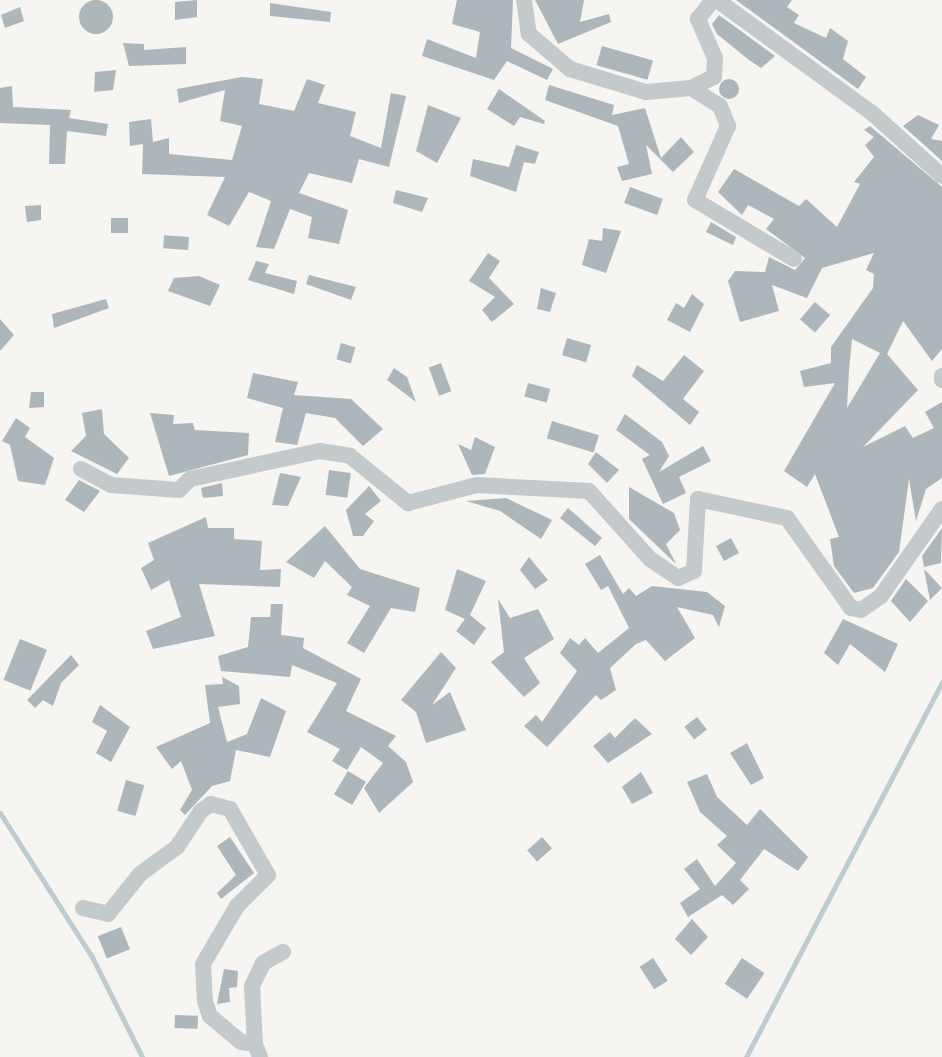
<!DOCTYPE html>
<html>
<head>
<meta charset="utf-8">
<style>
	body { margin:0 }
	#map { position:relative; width:942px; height:1057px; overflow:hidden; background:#f6f5f1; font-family:"Varela Round",sans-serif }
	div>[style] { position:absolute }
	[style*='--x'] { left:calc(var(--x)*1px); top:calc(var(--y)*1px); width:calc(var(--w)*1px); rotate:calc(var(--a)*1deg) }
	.stream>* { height:5px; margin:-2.5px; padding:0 2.5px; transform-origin:2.5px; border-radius:2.5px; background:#becbd0 }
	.building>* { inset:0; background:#adb6bb; transform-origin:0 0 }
	.round { border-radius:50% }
	.minor>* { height:16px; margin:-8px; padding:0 8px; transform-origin:8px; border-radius:8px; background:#c4c9cb }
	span { translate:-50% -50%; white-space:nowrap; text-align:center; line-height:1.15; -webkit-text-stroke:8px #fff; paint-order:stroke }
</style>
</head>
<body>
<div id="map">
	<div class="stream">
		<div style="--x:0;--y:813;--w:171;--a:57.4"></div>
		<div style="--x:92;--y:957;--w:112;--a:63.4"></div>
		<div style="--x:746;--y:1057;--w:423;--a:-62.4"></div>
	</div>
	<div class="building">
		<div style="clip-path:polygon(197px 0,197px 17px,175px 20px,175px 2px)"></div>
		<div style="clip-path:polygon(457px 0,513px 0,511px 48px,553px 69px,547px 80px,507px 61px,494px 80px,422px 56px,427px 39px,476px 58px,480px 32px,452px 24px)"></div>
		<div style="clip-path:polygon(535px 0,584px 0,580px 22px,609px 14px,611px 22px,558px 44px)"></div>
		<div style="clip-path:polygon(736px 0,792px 0,787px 7px,799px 15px,794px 23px,826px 38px,830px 28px,848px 41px,843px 59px,866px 77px,858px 89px)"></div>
		<div class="round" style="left:79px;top:0;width:34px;height:34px"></div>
		<div style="clip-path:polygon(270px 3px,331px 12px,330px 22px,270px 16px)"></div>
		<div style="clip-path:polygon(20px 7px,24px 21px,5px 28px,1px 15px)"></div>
		<div style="clip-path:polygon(719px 15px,775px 56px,761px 68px,749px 60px,717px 34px,712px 24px)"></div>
		<div style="clip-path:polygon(123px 43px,144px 44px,144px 50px,186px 47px,186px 64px,129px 66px)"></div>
		<div style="left:602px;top:46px;width:53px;height:20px;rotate:16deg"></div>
		<div style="clip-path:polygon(116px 70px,113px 90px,94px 92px,95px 72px)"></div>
		<div style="clip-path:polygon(242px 77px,263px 79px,259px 104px,294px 111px,307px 79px,325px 85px,318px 103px,356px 112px,350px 136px,381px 148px,391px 93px,406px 96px,389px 167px,359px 159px,352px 183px,309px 173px,299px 193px,348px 210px,339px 244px,308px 238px,312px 217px,290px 209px,274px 249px,256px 247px,271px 201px,249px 192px,229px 226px,207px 215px,225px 177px,142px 174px,143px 144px,130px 146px,129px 122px,151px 119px,153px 142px,169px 138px,169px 154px,232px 160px,242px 126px,220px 121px,225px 90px,179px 103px,177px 89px)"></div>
		<div class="round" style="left:719px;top:79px;width:20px;height:20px"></div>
		<div style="clip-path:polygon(549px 85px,614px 105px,612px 115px,645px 108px,661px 158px,681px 137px,694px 152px,673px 172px,646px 145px,652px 174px,622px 181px,617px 167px,629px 164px,618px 126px,545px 100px)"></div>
		<div style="clip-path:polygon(12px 86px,13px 107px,71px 110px,69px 118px,108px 124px,106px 136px,67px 131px,65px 164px,49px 164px,50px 125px,0 123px,0 88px)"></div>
		<div style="clip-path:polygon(499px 89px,545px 121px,544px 124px,520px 117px,514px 126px,487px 109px)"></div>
		<div style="clip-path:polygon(428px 105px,461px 118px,437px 163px,416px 151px)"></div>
		<div style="clip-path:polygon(918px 115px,939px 125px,931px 139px,942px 141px,942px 161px,903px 126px)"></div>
		<div style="clip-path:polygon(evenodd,870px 126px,942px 187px,942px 349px,932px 361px,903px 321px,887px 354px,918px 390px,863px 447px,905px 426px,913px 438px,934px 428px,925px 412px,942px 402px,942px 478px,926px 489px,916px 521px,909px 479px,899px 552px,873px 588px,854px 593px,834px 566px,830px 539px,839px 537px,815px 474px,807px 487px,784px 471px,835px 383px,804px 387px,800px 371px,831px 363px,831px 347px,873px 288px,874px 274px,866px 270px,874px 253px,822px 268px,807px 298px,772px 285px,779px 311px,740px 322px,728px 281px,735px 271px,765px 272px,769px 257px,795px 270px,805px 258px,766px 229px,774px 219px,748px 205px,742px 215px,718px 192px,734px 169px,799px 206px,806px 199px,837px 227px,860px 184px,854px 182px,874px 157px,865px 145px,874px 137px,864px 130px,870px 126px,852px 339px,880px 353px,847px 408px,849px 371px,852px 339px)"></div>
		<div style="clip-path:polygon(516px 145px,539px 152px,535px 164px,524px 162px,516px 192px,470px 176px,473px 159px,509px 167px)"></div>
		<div style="left:630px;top:187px;width:35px;height:17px;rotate:20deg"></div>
		<div style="clip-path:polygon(396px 190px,428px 198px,422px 212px,393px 203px)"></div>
		<div style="clip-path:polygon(41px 205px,41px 220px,27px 222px,25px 206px)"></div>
		<div style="left:128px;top:218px;width:15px;height:17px;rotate:90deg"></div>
		<div style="clip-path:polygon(711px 222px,736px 237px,733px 245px,706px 232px)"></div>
		<div style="clip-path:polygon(603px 228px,621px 231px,606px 273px,582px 265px,589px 239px,602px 241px)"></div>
		<div style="left:189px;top:237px;width:13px;height:25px;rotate:94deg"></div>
		<div style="clip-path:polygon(488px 253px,500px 261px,489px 278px,514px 304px,492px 322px,482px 310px,495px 297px,469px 281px)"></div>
		<div style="clip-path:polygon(256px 261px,269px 264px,265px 273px,297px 281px,294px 294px,248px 280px)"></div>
		<div style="clip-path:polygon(309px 275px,356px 287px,351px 300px,306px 284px)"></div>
		<div style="clip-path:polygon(199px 276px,220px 285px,210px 306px,168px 291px,174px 278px)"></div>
		<div style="clip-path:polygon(541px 288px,556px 293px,550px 312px,537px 309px)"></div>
		<div style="clip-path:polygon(692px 294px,704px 304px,690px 332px,667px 320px,676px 303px,684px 308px)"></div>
		<div style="clip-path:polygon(106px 299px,109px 308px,54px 328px,52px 314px)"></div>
		<div style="left:815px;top:302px;width:20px;height:23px;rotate:41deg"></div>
		<div style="clip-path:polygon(0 319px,14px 335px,0 351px)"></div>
		<div style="left:567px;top:338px;width:25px;height:18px;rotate:16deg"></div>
		<div style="left:341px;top:343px;width:15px;height:17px;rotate:16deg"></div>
		<div style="clip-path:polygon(684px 355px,704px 371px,683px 399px,699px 412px,690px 425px,632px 376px,637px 365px,663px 381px)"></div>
		<div style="left:441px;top:363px;width:30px;height:13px;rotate:70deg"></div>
		<div style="clip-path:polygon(394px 368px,407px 377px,416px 402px,387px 380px)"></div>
		<div style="clip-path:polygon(253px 373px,298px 382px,294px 395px,351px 399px,383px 429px,363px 446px,335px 418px,306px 413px,297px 445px,275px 442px,283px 408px,247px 398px)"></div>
		<div style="left:528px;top:383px;width:23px;height:14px;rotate:15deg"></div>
		<div style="clip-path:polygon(31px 392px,44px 392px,44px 407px,29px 408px)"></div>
		<div style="clip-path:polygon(102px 409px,104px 434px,129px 458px,117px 474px,71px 451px,86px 436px,82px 413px)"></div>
		<div style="clip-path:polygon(150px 413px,174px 415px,173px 424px,193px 423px,195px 430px,249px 433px,248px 455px,169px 476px)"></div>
		<div style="clip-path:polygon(625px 414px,662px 442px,669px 456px,659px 472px,703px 446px,711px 461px,679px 477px,686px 493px,663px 504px,642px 459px,650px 455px,616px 430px)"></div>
		<div style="clip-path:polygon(16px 418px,30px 428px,25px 437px,54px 458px,45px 485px,18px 481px,10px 445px,2px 441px)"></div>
		<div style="left:552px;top:421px;width:49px;height:18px;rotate:17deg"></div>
		<div style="clip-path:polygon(475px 437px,495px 447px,485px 474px,472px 475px,458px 444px,471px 450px)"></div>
		<div style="clip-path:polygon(596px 452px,619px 470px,607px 483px,588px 464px)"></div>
		<div style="left:329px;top:470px;width:22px;height:25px;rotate:8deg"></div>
		<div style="clip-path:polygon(280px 473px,301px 477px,288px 506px,272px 505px)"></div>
		<div style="clip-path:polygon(79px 480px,100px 491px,84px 512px,65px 500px)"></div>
		<div style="clip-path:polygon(222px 483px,223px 496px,203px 498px,201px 488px)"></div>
		<div style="clip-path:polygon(369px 486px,381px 501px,365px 514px,374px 521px,363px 536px,353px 536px,346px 510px)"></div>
		<div style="clip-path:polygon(629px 487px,674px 513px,680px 530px,666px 544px,676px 564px,629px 519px)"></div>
		<div style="clip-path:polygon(506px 498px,552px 520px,541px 539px,500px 511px,466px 501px)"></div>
		<div style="clip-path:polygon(568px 508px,602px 538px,595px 546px,560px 518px)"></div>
		<div style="clip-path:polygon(206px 517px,208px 528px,234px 528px,234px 539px,262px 541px,260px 570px,281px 569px,280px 587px,199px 584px,215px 636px,153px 649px,146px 631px,181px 617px,169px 580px,151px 590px,141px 568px,154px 560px,148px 543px)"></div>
		<div style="clip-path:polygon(325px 526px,360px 569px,420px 588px,415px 612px,391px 608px,364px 653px,347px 643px,370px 606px,347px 595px,352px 587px,325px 561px,314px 578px,286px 562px)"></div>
		<div style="clip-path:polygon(942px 528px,941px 563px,924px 567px,922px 556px)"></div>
		<div style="left:731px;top:538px;width:17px;height:17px;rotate:62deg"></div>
		<div style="clip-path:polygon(600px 555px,623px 594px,629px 588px,636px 596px,652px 586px,707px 592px,725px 606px,719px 627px,713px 615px,677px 607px,695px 638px,665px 661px,646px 640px,636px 644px,610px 668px,616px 690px,601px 700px,596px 695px,547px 747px,524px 726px,536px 715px,542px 722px,577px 671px,560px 653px,570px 638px,579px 645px,585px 638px,598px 653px,629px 628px,608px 586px,601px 590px,585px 564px)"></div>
		<div style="clip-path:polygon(529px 557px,548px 580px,535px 589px,520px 570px)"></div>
		<div style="clip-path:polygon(457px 569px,486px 581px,470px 615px,486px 628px,474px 645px,456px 631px,465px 619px,445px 610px)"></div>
		<div style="clip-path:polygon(924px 569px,942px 588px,930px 600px)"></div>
		<div style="clip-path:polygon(906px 579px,928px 601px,910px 622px,891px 601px)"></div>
		<div style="clip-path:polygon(498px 599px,510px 618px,538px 609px,554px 639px,524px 658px,540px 683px,524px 697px,491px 662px,504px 652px)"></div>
		<div style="clip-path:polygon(271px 604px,283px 604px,281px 635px,304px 638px,303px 648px,361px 679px,346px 711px,396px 736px,388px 746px,406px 762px,413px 782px,379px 813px,364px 788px,383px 763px,361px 747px,347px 770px,332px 761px,340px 749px,307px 732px,337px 683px,292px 665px,290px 677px,221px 671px,218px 656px,248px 647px,251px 617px,270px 617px)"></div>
		<div style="clip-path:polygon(843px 619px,898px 644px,885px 672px,850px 644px,838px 665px,824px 653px)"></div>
		<div style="left:20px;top:639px;width:29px;height:44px;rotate:22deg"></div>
		<div style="clip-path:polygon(441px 652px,456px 668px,432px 705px,450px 692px,466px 730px,426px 743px,416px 712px,401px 700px)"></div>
		<div style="clip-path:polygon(71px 655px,79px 665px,61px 683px,53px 706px,43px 700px,35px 708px,27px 700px)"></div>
		<div style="clip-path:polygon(222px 677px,239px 686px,240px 704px,218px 707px,227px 742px,247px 734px,261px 698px,286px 711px,270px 757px,236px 750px,230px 781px,212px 786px,185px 815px,180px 810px,192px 790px,181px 761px,172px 769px,156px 747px,210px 723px,205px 685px,223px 684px)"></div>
		<div style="clip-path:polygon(100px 705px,130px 727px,111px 762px,96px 753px,107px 731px,92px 722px)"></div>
		<div style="left:697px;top:717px;width:16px;height:16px;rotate:52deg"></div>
		<div style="clip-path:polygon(635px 718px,652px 734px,608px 763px,593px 746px,610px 732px,615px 738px)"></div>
		<div style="clip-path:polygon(747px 743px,764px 778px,751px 785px,730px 753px)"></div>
		<div style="left:348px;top:771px;width:21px;height:27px;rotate:31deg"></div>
		<div style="clip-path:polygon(641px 772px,653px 793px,632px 804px,622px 787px)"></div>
		<div style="clip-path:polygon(707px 774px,717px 797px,747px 825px,760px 809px,808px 857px,798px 871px,764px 849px,740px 880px,749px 889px,733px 905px,722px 895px,688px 917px,680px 903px,700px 889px,684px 869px,697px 859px,715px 886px,736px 863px,717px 845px,727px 836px,700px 812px,687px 782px)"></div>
		<div style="left:126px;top:780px;width:19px;height:32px;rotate:16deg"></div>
		<div style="clip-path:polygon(230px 837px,254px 873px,221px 899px,217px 893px,236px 875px,217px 846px)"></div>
		<div style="left:542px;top:837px;width:15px;height:20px;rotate:48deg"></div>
		<div style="clip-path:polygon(692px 919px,708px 937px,691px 955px,675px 939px)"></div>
		<div style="left:121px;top:927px;width:24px;height:25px;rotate:68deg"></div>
		<div style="left:653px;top:958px;width:27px;height:16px;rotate:57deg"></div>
		<div style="left:742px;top:958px;width:27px;height:31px;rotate:34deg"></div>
		<div style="clip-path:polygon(224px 969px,238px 971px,237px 987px,229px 988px,230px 1002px,217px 1004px)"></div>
		<div style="left:175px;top:1015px;width:23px;height:13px;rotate:2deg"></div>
	</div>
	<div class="minor">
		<div style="--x:524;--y:0;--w:34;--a:82"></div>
		<div style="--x:529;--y:34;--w:54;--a:40.5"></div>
		<div style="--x:570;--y:69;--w:79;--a:16.8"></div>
		<div style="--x:646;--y:92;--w:45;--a:-5.1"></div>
		<div style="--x:691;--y:88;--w:25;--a:-26"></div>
		<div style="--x:714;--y:77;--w:19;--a:-87"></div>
		<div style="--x:715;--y:58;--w:43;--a:-113.6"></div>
		<div style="--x:698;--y:19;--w:24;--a:-52"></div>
		<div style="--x:717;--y:0;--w:192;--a:36.1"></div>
		<div style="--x:872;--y:113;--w:94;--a:42"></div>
		<div style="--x:691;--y:88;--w:34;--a:32"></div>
		<div style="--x:720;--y:106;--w:22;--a:68"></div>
		<div style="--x:728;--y:126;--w:81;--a:114"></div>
		<div style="--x:695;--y:200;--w:115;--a:30.8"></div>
		<div style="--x:942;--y:376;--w:4;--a:90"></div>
		<div style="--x:81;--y:469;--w:34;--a:28"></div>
		<div style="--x:111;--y:485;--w:68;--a:4.2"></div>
		<div style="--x:179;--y:490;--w:16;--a:-45"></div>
		<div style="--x:190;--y:479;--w:133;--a:-12.2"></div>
		<div style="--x:320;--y:451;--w:30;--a:9"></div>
		<div style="--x:350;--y:456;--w:75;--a:39"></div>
		<div style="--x:408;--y:503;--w:71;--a:-14.6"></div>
		<div style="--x:477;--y:485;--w:112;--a:3.1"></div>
		<div style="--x:589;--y:491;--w:91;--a:48.1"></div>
		<div style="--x:650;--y:559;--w:34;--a:34"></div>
		<div style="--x:678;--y:578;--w:17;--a:-24"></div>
		<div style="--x:694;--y:571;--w:72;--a:-86.8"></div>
		<div style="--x:698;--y:499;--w:91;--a:12.1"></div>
		<div style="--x:787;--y:518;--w:110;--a:54.6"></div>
		<div style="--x:851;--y:608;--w:10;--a:11"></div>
		<div style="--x:861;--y:610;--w:24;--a:-35"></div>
		<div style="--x:881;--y:596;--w:106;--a:-55"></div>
		<div style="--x:83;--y:908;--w:26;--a:13"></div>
		<div style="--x:108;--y:914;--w:51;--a:-51.3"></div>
		<div style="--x:140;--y:874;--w:46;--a:-36.1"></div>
		<div style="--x:177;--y:847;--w:43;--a:-56.3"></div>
		<div style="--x:201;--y:811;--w:12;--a:-35"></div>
		<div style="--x:211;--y:804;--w:20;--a:15"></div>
		<div style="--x:230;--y:809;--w:76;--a:60.1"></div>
		<div style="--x:268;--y:875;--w:44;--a:135"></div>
		<div style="--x:237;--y:906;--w:67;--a:120.4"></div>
		<div style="--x:203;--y:964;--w:37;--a:87"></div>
		<div style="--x:205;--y:1001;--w:16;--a:72"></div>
		<div style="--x:210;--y:1016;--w:40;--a:40"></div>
		<div style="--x:241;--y:1042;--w:14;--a:8"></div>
		<div style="--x:255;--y:1044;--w:14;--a:69"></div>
		<div style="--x:255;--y:1044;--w:58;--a:-93"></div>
		<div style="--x:252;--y:986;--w:25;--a:-64"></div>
		<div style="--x:263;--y:963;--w:23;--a:-29"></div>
	</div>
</div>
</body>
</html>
